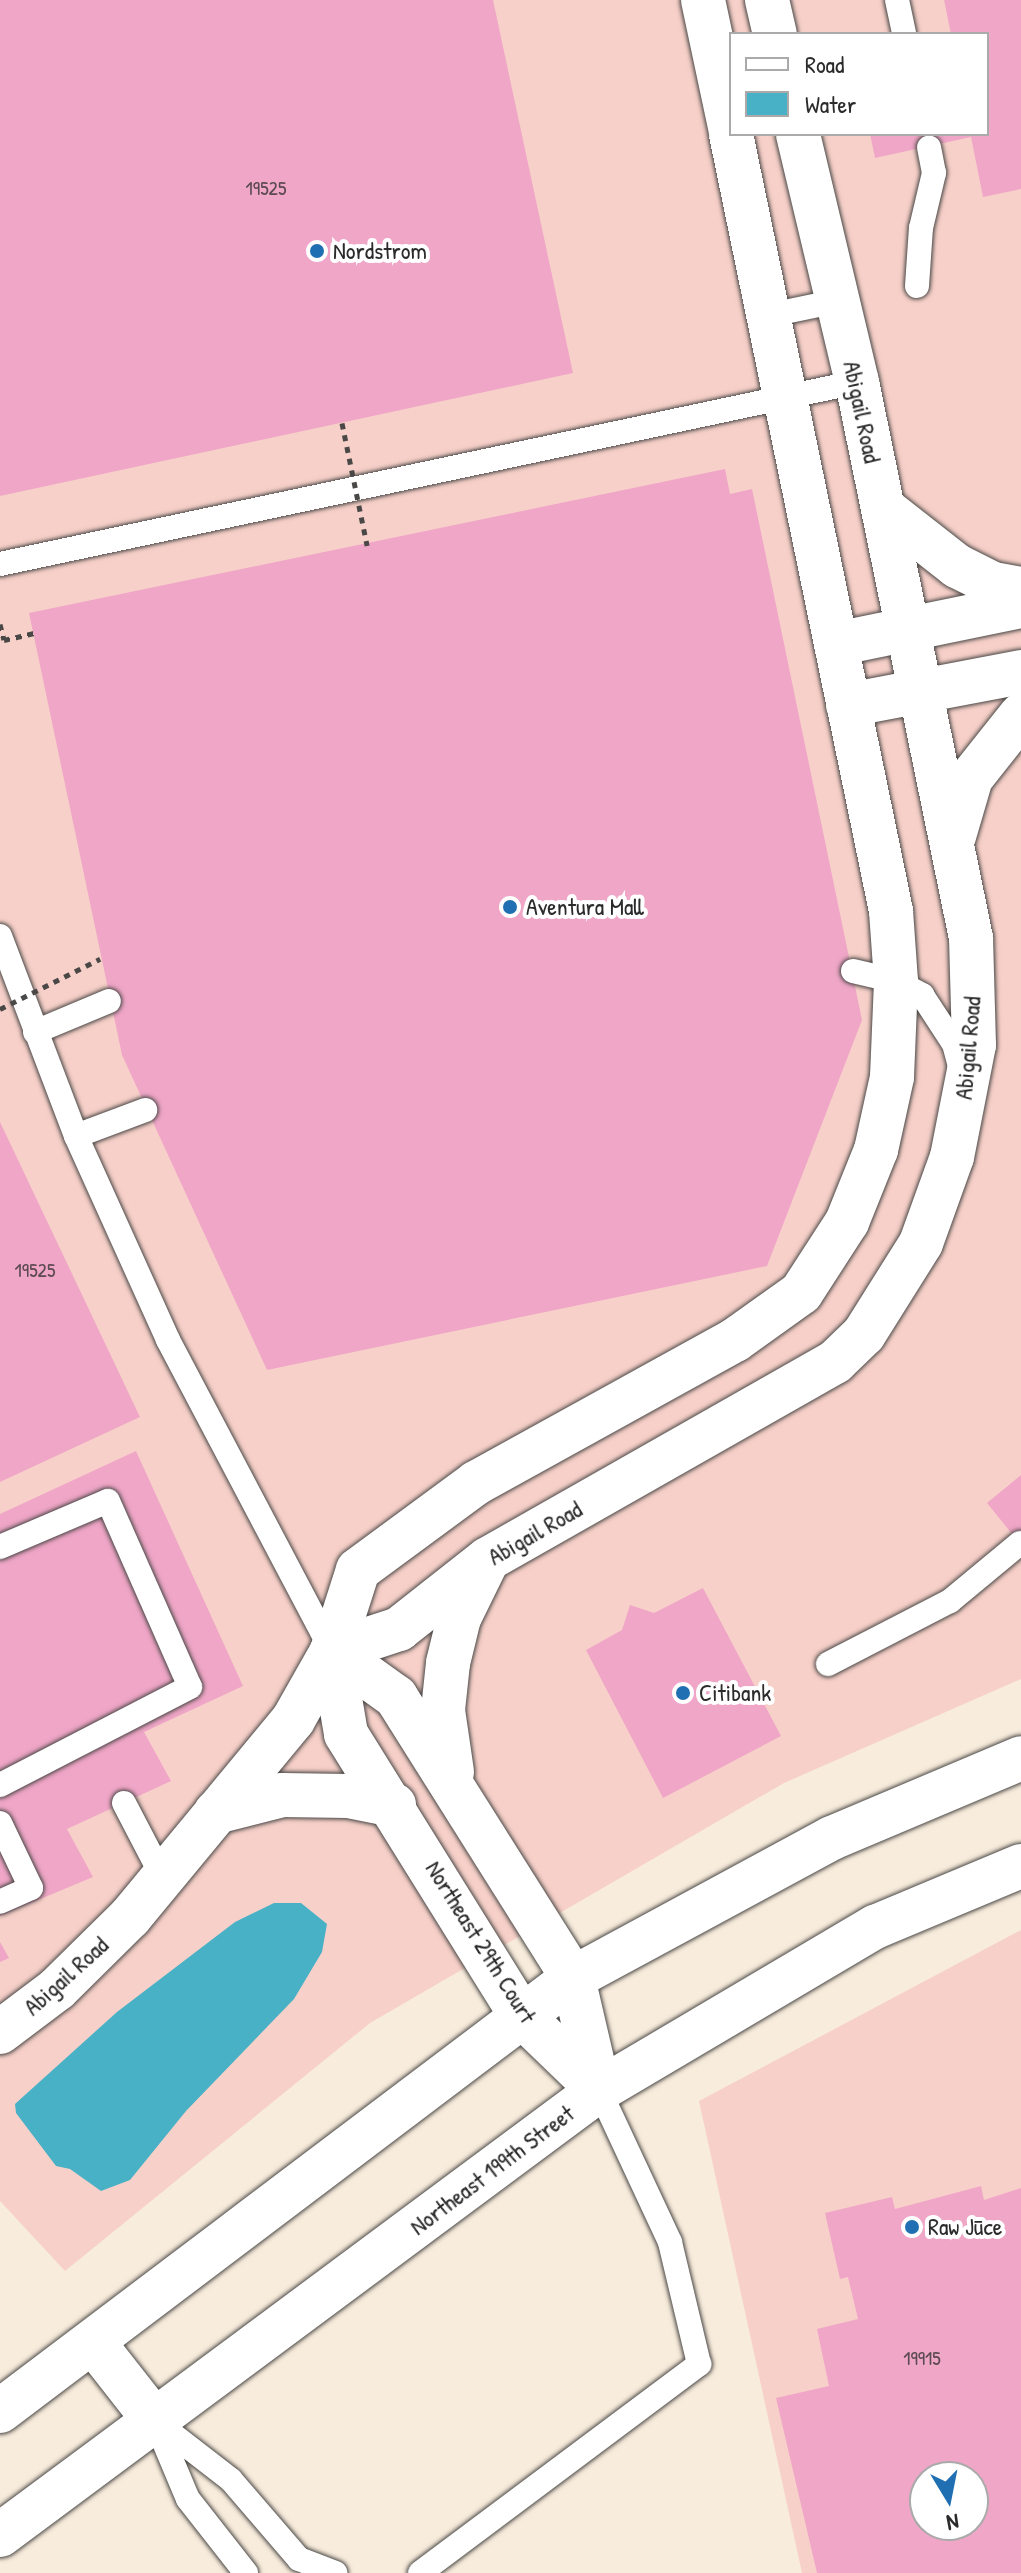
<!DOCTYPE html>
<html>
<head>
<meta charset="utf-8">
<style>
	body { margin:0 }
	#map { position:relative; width:1021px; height:2573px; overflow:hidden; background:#f8ecdc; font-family:"Patrick Hand",sans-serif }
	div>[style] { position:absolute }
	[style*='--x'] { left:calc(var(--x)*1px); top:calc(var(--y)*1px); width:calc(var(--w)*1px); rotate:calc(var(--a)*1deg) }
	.built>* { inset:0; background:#f7d0c9 }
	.water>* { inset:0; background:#48b1c6 }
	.building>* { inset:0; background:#f0a6c7 }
	.path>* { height:5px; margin-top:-2.5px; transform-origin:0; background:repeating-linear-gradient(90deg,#4a4846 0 6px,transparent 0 12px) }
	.roads { filter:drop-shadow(0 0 2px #4a4846) drop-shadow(0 0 2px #4a4846) }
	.lane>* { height:24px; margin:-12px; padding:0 12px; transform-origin:12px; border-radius:12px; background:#fff }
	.street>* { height:44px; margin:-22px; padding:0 22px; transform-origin:22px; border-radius:22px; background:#fff }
	.secondary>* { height:44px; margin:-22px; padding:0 22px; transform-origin:22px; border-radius:22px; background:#fff }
	.path-bridge>* { height:5px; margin-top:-2.5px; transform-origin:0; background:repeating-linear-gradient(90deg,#4a4846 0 6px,transparent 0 12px) }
	.dots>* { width:22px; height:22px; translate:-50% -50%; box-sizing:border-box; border:4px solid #fff; border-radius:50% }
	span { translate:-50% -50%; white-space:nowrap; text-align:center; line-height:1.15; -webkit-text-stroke:8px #fff; paint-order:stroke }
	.number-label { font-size:20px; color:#5c4a52 }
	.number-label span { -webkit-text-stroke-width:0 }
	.poi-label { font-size:24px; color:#2b2b2b }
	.left { translate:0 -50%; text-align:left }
	.street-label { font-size:24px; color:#2b2b2b }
	.legend { position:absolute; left:729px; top:32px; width:260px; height:104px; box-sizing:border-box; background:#fff; border:2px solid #aaa; margin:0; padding:10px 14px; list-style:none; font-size:24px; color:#2b2b2b }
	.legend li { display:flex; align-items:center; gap:16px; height:40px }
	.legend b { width:40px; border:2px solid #aaa }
	.north { position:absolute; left:909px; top:2461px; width:80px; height:80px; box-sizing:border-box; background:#fff; border:2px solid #aaa; border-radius:50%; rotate:170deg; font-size:22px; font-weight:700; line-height:32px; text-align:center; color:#2b2b2b }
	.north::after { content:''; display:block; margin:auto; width:28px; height:36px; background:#1f6fb2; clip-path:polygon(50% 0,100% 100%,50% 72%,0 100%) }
</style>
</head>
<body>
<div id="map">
	<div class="built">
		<div style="clip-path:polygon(evenodd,0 0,1021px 0,1021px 1679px,784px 1783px,370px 2023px,65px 2271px,0 2201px,0 0,731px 34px,987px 34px,987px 134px,731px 134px,731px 34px)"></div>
		<div style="clip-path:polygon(evenodd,1021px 1930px,1021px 2573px,802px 2573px,699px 2101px,1021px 1930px,925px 2477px,973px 2477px,973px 2525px,925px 2525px,925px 2477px)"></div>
	</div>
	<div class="water">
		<div style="clip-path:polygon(274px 1903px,301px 1903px,327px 1924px,322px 1952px,294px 1999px,186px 2111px,130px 2180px,101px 2191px,70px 2169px,56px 2166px,16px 2113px,15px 2104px,117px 2012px,235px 1922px)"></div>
	</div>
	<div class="building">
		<div style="clip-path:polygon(0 0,493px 0,573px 373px,0 496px)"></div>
		<div style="clip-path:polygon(944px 0,1021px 0,1021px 189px,983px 197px,971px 137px,875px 158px,870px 134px,987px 134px,987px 34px,951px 34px)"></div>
		<div style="clip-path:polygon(725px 469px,730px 494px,752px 489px,862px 1020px,767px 1266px,267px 1370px,122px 1055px,29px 613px)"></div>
		<div style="clip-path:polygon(0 1122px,140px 1417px,0 1482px)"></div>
		<div style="clip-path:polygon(136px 1451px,243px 1686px,144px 1732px,171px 1781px,67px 1829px,93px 1877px,0 1916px,0 1514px)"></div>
		<div style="clip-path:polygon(1021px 1475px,1021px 1545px,987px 1503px)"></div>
		<div style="clip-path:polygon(703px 1588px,781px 1736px,663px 1798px,586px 1650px,622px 1630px,630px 1605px,654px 1613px)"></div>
		<div style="clip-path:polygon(0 1942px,9px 1958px,0 1962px)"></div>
		<div style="clip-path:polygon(evenodd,981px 2186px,984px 2200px,1021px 2188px,1021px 2573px,817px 2573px,776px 2398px,829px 2386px,817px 2329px,858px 2319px,848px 2277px,840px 2279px,825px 2213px,892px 2197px,895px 2209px,981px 2186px,925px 2477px,973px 2477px,973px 2525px,925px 2525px,925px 2477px)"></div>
	</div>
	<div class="path">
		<div style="--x:0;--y:624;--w:16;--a:76"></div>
		<div style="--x:4;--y:640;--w:31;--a:-13"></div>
	</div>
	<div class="roads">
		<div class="lane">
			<div style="--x:897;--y:0;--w:35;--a:78"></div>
			<div style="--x:917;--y:286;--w:58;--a:-86.1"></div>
			<div style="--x:921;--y:228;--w:57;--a:-76.7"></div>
			<div style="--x:934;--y:173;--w:26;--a:-101"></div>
			<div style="--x:770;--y:315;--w:68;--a:-11.8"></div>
			<div style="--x:0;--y:564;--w:876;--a:-11.99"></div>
			<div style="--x:0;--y:936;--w:214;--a:69.2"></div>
			<div style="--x:76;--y:1136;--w:224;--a:65.7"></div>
			<div style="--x:168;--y:1340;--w:352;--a:62.2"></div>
			<div style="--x:853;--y:971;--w:44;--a:13.1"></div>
			<div style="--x:896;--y:981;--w:30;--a:28"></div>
			<div style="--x:922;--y:995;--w:59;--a:56.9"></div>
			<div style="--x:954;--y:1044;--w:27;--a:75"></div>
			<div style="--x:35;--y:1032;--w:80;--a:-22.7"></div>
			<div style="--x:76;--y:1136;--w:74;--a:-20.6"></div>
			<div style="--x:0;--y:1547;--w:117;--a:-23.1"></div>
			<div style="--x:108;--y:1501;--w:203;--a:66.2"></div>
			<div style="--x:190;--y:1687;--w:214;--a:152.7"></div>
			<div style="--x:828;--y:1664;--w:137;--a:-27.3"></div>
			<div style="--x:950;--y:1601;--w:91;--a:-39.6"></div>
			<div style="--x:124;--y:1803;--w:85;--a:62.5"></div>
			<div style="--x:0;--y:1823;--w:72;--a:64.5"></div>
			<div style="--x:31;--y:1888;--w:34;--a:156"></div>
			<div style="--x:155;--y:2421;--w:96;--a:37.8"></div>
			<div style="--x:231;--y:2480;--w:104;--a:49.3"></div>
			<div style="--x:299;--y:2559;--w:39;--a:21"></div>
			<div style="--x:156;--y:2423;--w:82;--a:67.2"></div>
			<div style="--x:188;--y:2499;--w:94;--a:51.9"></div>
			<div style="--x:420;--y:2573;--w:349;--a:-36.8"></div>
			<div style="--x:699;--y:2364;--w:125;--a:-103.4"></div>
			<div style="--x:670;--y:2242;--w:168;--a:-115"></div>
		</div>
		<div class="street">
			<div style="--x:703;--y:0;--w:135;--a:78"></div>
			<div style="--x:767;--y:0;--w:35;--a:77"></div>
			<div style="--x:883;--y:508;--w:94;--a:38.1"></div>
			<div style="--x:957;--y:566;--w:40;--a:26.6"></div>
			<div style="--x:993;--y:584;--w:28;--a:10"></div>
			<div style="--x:836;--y:644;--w:189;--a:-11.6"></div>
			<div style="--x:848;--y:705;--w:176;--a:-10.8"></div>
			<div style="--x:954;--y:836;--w:60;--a:-73.7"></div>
			<div style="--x:971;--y:778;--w:80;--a:-51.6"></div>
			<div style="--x:332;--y:1651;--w:71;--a:-18.2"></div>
			<div style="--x:399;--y:1629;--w:113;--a:-38.2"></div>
			<div style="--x:488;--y:1559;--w:399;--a:-29.6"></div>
			<div style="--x:835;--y:1362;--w:40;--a:-44"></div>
			<div style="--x:864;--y:1334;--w:107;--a:-57.9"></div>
			<div style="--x:921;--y:1243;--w:91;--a:-70.2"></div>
			<div style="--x:952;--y:1157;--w:114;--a:-78.9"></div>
			<div style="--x:974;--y:1045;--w:107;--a:-91.6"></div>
			<div style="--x:971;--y:938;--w:568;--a:-101.59"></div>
			<div style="--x:857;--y:382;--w:255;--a:-103.4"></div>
			<div style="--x:332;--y:1651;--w:79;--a:35.7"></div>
			<div style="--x:396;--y:1697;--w:332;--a:57.8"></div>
			<div style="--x:573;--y:1978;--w:115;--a:76.9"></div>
			<div style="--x:332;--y:1651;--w:84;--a:80.4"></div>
			<div style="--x:346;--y:1734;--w:331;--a:58.1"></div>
			<div style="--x:521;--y:2015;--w:108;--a:43.9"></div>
			<div style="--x:452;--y:1772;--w:63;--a:-98.3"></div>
			<div style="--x:443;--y:1710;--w:47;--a:-83.9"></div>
			<div style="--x:448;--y:1663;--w:46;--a:-76.3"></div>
			<div style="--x:459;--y:1618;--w:59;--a:-63.9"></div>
			<div style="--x:216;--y:1812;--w:68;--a:-14.4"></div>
			<div style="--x:282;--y:1795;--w:66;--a:0.9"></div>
			<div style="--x:348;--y:1796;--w:47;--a:11.1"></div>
			<div style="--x:0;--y:2032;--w:71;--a:-37"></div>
			<div style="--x:57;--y:1989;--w:103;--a:-44.6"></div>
			<div style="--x:130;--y:1917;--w:256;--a:-50.4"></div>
			<div style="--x:293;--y:1720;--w:79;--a:-60.5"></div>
			<div style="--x:332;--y:1651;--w:85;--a:-72.2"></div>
			<div style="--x:358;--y:1570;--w:147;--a:-36.4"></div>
			<div style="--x:476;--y:1483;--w:296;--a:-28.9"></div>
			<div style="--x:735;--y:1340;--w:81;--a:-35.5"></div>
			<div style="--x:801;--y:1293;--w:85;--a:-57.1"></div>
			<div style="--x:847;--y:1222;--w:78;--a:-68.1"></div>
			<div style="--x:876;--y:1150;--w:75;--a:-77.6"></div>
			<div style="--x:892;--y:1077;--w:96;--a:-87.6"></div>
			<div style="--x:896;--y:981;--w:70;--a:-94.1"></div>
			<div style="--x:891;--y:911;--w:793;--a:-101.64"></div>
		</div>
		<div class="secondary">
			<div style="--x:93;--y:2342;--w:100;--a:51.9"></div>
			<div style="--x:0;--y:2411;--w:718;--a:-37.08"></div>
			<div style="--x:573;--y:1978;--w:294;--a:-28.4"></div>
			<div style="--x:832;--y:1838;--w:205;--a:-22.9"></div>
			<div style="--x:0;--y:2535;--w:746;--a:-36.61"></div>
			<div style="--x:599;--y:2090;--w:321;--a:-30.6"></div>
			<div style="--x:875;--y:1927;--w:158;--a:-22.7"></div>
		</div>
	</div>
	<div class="path-bridge">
		<div style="--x:342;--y:423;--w:125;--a:78.4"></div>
		<div style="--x:0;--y:1009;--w:112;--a:-26.6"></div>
	</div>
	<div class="dots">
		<div style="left:317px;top:251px;background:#1f6fb2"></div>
		<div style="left:510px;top:907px;background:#1f6fb2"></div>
		<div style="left:683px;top:1693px;background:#1f6fb2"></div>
		<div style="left:912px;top:2227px;background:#1f6fb2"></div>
	</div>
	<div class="number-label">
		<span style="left:266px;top:187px">19525</span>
		<span style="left:35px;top:1269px">19525</span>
		<span style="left:922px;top:2357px">19915</span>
	</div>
	<div class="poi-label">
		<span class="left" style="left:333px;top:251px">Nordstrom</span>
		<span class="left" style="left:526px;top:907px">Aventura Mall</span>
		<span class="left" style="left:699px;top:1693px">Citibank</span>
		<span class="left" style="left:928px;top:2227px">Raw Jūce</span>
	</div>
	<div class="street-label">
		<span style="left:862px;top:412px;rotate:78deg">Abigail Road</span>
		<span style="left:968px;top:1048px;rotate:-85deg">Abigail Road</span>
		<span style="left:535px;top:1533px;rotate:-30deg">Abigail Road</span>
		<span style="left:481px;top:1942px;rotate:58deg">Northeast 29th Court</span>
		<span style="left:66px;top:1976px;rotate:-42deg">Abigail Road</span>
		<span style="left:492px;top:2170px;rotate:-37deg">Northeast 199th Street</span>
	</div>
	<ul class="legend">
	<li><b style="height:10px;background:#fff"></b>Road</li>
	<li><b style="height:22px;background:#48b1c6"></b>Water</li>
	</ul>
	<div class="north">N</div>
</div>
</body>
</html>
